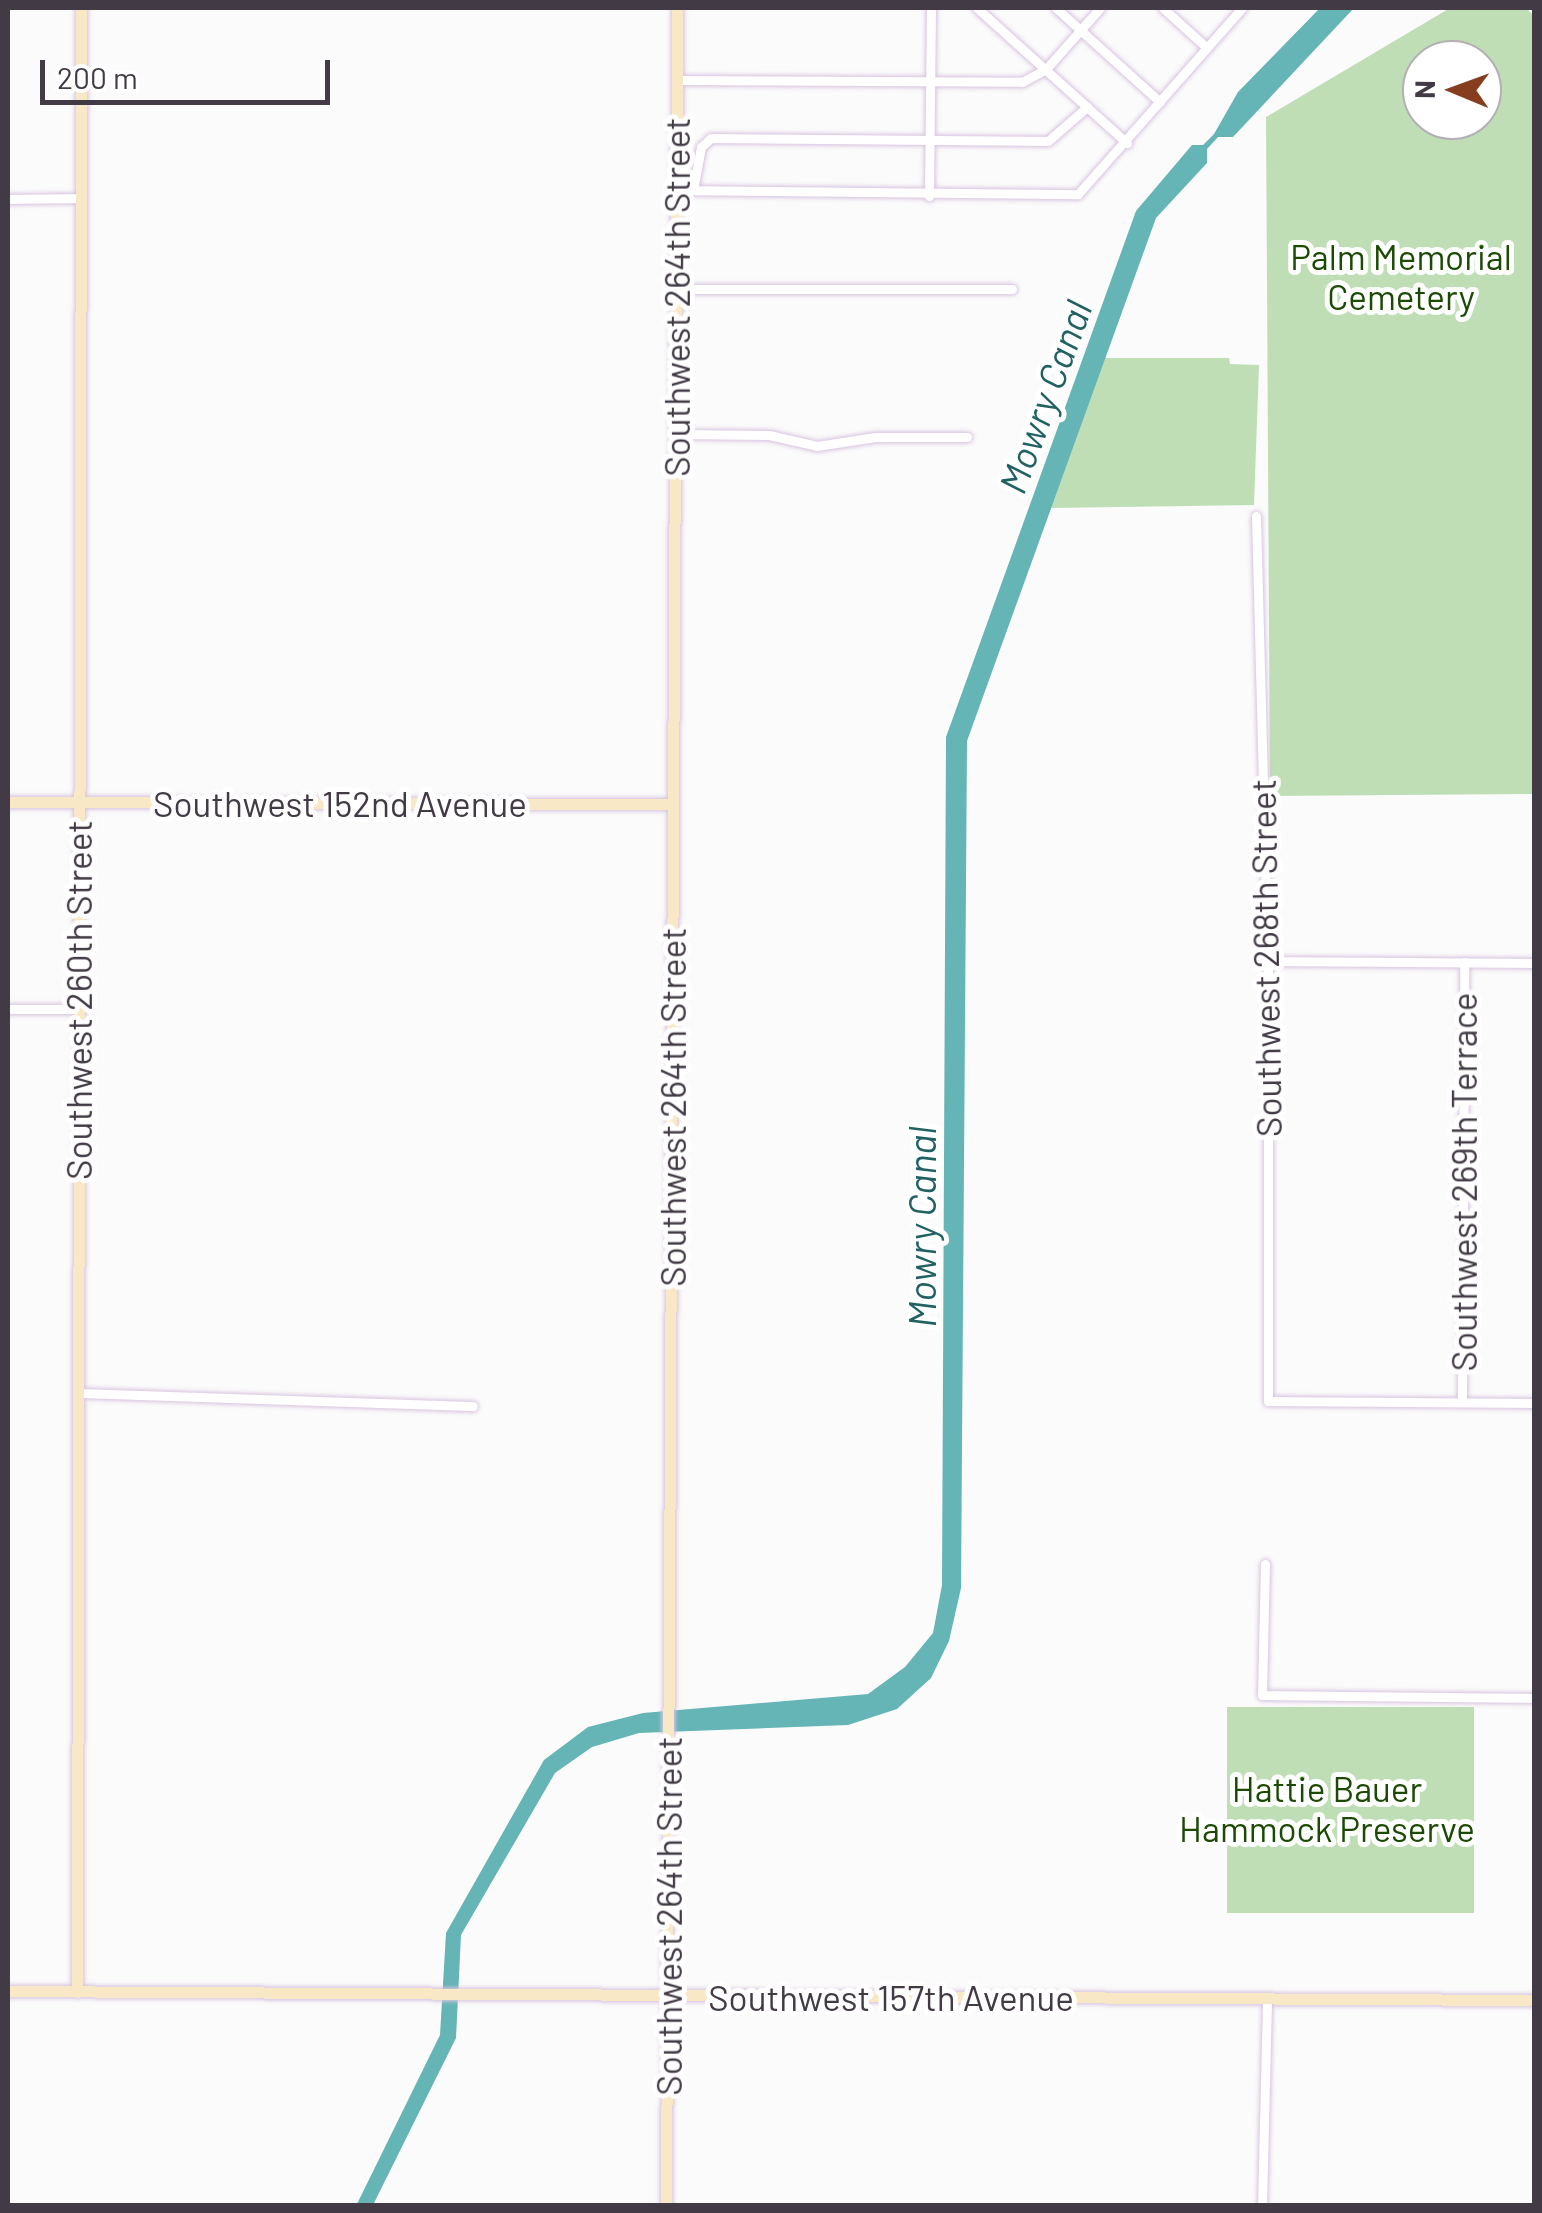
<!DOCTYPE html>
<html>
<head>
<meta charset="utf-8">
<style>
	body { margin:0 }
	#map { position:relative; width:1542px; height:2213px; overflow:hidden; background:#fbfbfb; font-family:Barlow,sans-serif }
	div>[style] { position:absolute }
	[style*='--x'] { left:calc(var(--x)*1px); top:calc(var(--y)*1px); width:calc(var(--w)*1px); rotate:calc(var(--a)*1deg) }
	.green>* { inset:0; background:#bfdeb5; transform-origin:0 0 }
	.water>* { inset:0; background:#65b4b6 }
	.roads { filter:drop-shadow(0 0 2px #d8c4e0) drop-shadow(0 0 2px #d8c4e0) }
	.street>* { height:9px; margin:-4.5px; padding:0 4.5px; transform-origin:4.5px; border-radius:4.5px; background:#fff }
	.secondary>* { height:11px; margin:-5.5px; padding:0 5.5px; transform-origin:5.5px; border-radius:5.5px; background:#f9e8c6 }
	span { translate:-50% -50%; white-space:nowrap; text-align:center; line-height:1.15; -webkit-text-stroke:10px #fff; paint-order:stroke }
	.park-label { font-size:35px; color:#1c4a04 }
	.street-label { font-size:35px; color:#423a45 }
	.water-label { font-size:38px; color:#206263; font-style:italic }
	.frame { position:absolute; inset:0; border:10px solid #423a45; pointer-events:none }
	.north { position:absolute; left:1402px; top:40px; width:100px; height:100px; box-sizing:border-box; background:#fff; border:2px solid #b3b0b5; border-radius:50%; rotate:271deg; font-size:28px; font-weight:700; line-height:40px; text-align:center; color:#423a45 }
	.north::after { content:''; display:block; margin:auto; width:35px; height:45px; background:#863e1f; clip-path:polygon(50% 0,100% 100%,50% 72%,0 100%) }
	.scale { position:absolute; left:40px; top:60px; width:290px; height:45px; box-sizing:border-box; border:5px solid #423a45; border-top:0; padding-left:12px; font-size:30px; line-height:35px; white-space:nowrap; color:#423a45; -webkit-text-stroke:8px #fff; paint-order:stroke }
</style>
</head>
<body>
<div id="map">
	<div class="green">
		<div style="clip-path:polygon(evenodd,1450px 8px,1526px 8px,1534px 16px,1534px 794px,1270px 796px,1266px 117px,1450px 8px,1422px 60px,1482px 60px,1482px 120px,1422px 120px,1422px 60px)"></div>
		<div style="clip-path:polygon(1105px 358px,1229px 358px,1230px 364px,1259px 365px,1254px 505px,1051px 508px)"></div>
		<div style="left:1227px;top:1707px;width:247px;height:206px"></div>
	</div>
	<div class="water">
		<div style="clip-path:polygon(1320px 8px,1354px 8px,1233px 137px,1218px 137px,1207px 149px,1207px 163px,1156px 218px,967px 741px,961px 1588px,949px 1641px,931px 1678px,897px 1709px,848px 1725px,639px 1733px,592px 1747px,555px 1773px,461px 1935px,456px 2038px,373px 2205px,356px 2206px,440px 2035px,446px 1933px,544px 1760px,588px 1727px,643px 1713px,868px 1694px,905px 1667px,933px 1633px,942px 1585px,946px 737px,1136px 211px,1192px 145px,1203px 145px,1214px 134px,1238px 92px)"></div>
	</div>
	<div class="roads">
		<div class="street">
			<div style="--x:977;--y:8;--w:202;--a:42"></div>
			<div style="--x:1056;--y:8;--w:140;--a:42.1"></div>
			<div style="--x:1163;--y:8;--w:58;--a:42.2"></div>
			<div style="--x:677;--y:80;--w:345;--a:0.3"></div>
			<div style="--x:1022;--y:82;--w:27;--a:-28"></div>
			<div style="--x:1046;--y:69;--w:81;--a:-48.5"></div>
			<div style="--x:676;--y:190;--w:402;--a:0.6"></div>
			<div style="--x:1078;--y:194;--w:248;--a:-48.6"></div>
			<div style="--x:693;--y:190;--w:44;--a:-79.5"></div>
			<div style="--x:701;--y:147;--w:13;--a:-42"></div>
			<div style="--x:711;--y:138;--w:337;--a:0.5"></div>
			<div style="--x:1048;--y:141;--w:52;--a:-41.1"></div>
			<div style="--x:929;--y:196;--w:188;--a:-89.4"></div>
			<div style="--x:8;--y:199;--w:73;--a:-0.8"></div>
			<div style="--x:676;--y:289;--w:336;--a:0"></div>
			<div style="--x:676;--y:434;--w:93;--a:0.6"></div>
			<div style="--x:769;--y:435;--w:49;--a:12.9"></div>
			<div style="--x:817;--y:446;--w:59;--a:-8.8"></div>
			<div style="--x:875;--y:437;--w:92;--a:0"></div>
			<div style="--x:1256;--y:516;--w:445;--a:88.5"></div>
			<div style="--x:1268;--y:961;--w:440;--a:90"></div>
			<div style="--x:1268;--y:1401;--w:266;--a:0.4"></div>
			<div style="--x:1268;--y:961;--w:266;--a:0.4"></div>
			<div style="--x:8;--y:1009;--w:71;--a:0"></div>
			<div style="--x:77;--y:1393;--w:396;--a:1.9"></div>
			<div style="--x:1462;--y:1402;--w:440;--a:-89.7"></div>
			<div style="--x:1265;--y:1564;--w:131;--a:91.3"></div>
			<div style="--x:1262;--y:1695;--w:272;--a:0.6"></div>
			<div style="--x:1262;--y:2206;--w:206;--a:-88.6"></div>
		</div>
		<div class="secondary">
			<div style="--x:8;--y:802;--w:665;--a:0.17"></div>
			<div style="--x:8;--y:1991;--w:1526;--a:0.34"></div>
			<div style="--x:77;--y:1992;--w:1984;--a:-89.88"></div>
			<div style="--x:666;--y:2206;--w:2198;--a:-89.71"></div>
		</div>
	</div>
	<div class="park-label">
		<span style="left:1401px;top:276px">Palm Memorial<br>Cemetery</span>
		<span style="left:1327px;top:1808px">Hattie Bauer<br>Hammock Preserve</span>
	</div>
	<div class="street-label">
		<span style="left:676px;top:297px;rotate:-90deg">Southwest 264th Street</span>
		<span style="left:340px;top:803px">Southwest 152nd Avenue</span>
		<span style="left:1265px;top:958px;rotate:-91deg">Southwest 268th Street</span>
		<span style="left:78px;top:1000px;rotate:-90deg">Southwest 260th Street</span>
		<span style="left:672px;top:1107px;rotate:-90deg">Southwest 264th Street</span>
		<span style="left:1463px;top:1182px;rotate:-90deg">Southwest 269th Terrace</span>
		<span style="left:668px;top:1916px;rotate:-90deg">Southwest 264th Street</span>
		<span style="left:891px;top:1997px">Southwest 157th Avenue</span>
	</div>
	<div class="water-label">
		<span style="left:1045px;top:397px;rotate:-70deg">Mowry Canal</span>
		<span style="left:922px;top:1227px;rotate:-90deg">Mowry Canal</span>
	</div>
	<div class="frame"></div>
	<div class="north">N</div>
	<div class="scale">200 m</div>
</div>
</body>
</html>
